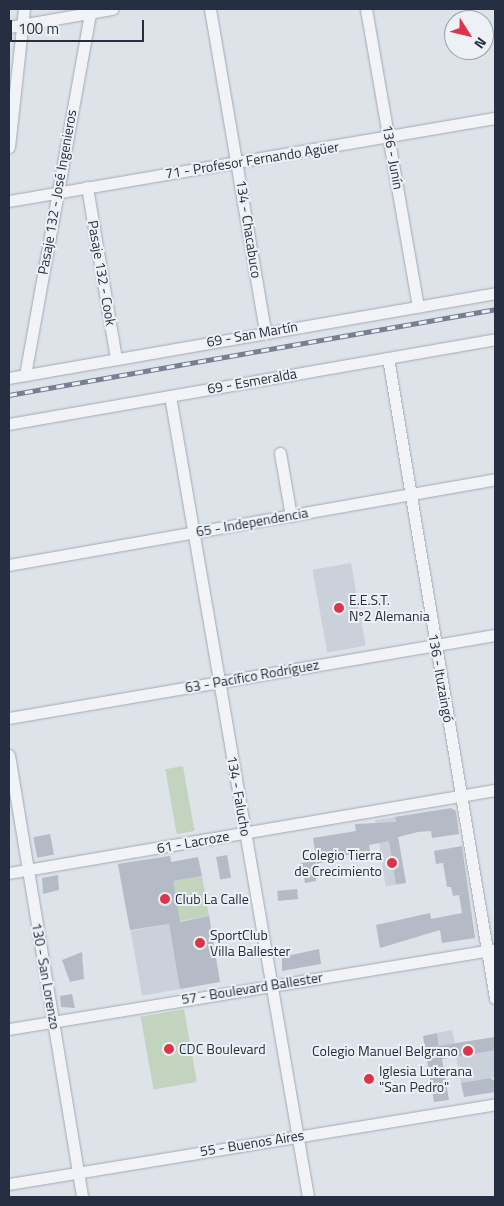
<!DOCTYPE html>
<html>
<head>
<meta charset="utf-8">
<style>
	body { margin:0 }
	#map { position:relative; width:504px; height:1206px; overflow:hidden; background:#dee2e9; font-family:"Titillium Web",sans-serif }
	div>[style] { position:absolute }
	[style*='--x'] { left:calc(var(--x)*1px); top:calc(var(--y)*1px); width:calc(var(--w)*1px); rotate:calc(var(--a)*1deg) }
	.built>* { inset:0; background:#cbd1db; transform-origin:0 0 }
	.green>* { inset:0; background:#c3d4be; transform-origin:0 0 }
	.building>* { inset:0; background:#b4bbc6; transform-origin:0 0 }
	.roads { filter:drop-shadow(0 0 1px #a3a9b3) drop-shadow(0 0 1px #a3a9b3) }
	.minor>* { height:11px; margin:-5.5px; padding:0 5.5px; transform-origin:5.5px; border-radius:5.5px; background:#f1f3f7 }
	.rail>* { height:4.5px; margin-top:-2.25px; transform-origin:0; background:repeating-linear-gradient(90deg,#edf1f6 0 8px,#768094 0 16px); box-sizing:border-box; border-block:1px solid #768094 }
	.dots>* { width:14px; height:14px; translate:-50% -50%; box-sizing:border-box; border:2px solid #edf1f6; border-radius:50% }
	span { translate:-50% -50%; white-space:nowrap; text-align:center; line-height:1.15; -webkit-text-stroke:4px #edf1f6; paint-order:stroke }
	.street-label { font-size:14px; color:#252f41 }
	.poi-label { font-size:14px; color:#252f41 }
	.left { translate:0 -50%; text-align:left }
	.right { translate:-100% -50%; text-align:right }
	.frame { position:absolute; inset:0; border:10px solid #252f41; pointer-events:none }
	.north { position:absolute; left:444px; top:10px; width:50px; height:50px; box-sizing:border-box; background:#edf1f6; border:1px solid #9da3ae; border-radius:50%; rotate:126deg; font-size:14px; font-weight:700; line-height:20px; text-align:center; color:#252f41 }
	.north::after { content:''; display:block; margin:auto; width:18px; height:22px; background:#dc354a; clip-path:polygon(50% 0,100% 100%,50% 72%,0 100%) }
	.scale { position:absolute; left:10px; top:20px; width:134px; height:22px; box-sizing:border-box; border:2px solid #252f41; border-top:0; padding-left:6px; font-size:15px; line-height:18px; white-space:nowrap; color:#252f41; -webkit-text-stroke:4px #edf1f6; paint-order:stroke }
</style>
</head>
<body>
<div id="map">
	<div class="built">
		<div style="left:351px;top:563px;width:84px;height:39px;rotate:80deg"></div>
		<div style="left:395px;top:817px;width:67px;height:20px;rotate:81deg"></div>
		<div style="left:169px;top:924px;width:66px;height:39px;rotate:80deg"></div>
		<div style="clip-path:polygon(452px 1030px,455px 1043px,495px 1037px,495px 1077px,461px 1083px,456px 1057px,442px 1059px,437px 1033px)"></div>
	</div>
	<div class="green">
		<div style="left:183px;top:766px;width:66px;height:18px;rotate:80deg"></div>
		<div style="clip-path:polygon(170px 856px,173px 881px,202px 876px,209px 916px,130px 930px,118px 864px)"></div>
		<div style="left:184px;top:1009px;width:74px;height:44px;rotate:80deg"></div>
	</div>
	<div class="building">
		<div style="clip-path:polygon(451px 808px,456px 811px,459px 834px,432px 838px,431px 831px,418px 832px,398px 837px,406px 883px,396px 884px,389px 841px,369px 845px,370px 851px,360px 853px,361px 860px,352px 862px,351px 854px,317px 864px,313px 838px,356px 831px,355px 824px,396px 822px,395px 817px)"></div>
		<div style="left:50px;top:834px;width:21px;height:17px;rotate:79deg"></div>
		<div style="clip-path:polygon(462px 846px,475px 938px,442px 943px,440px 930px,380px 948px,376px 925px,430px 913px,431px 919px,462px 913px,459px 895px,453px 896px,451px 887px,447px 887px,443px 863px,436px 864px,434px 851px)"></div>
		<div style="left:227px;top:855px;width:23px;height:11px;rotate:80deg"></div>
		<div style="clip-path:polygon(170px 856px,171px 862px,198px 857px,202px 876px,173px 881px,180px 922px,209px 916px,220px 982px,180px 989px,169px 924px,130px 930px,118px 864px)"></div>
		<div style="clip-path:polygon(316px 861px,316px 881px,305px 883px,301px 863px)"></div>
		<div style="clip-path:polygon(58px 875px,59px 890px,43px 894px,42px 878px)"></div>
		<div style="left:297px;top:889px;width:10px;height:20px;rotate:84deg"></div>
		<div style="clip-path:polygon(319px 949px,321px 964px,282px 971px,282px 957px)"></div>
		<div style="clip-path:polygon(82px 952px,84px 979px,70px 982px,62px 960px)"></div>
		<div style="clip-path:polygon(72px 994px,75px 1008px,61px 1007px,60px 996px)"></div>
		<div style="clip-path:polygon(437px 1033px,439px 1046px,495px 1037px,495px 1050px,442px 1059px,449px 1100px,434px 1102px,423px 1036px)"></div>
		<div style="clip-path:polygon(490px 1078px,495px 1081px,495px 1092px,464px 1097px,461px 1083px)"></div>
	</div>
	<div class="roads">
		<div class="minor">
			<div style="--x:210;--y:9;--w:327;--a:80.3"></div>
			<div style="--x:366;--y:9;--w:302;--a:80.1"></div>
			<div style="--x:9;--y:27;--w:105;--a:-9.9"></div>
			<div style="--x:9;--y:147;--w:139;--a:-83.8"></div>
			<div style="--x:87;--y:187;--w:174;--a:80.4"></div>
			<div style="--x:9;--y:201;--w:493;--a:-9.7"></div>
			<div style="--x:388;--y:358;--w:649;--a:80.51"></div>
			<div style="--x:25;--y:375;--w:372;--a:-79.8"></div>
			<div style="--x:9;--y:378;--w:493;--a:-9.9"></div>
			<div style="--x:170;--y:396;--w:813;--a:80.22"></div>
			<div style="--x:9;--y:424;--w:493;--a:-9.9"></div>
			<div style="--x:280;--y:453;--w:64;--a:80.1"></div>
			<div style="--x:9;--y:565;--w:494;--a:-10"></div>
			<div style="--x:9;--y:718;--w:493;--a:-9.7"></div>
			<div style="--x:9;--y:755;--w:448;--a:80.6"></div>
			<div style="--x:9;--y:873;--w:493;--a:-9.7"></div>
			<div style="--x:9;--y:1029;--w:493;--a:-9.3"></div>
			<div style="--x:9;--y:1184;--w:493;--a:-9.3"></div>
		</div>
	</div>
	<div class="rail">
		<div style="--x:9;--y:395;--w:494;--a:-10"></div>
	</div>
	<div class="dots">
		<div style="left:339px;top:608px;background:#dc354a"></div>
		<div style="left:392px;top:863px;background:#dc354a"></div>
		<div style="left:165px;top:899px;background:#dc354a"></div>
		<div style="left:200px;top:943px;background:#dc354a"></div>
		<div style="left:169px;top:1049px;background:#dc354a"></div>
		<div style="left:468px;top:1051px;background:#dc354a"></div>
		<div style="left:369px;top:1079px;background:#dc354a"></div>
	</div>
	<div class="street-label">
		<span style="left:393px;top:157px;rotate:80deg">136 - Junín</span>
		<span style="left:252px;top:160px;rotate:-9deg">71 - Profesor Fernando Agüer</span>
		<span style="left:57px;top:192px;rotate:-80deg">Pasaje 132 - José Ingenieros</span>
		<span style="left:249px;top:229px;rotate:81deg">134 - Chacabuco</span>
		<span style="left:102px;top:273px;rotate:80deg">Pasaje 132 - Cook</span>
		<span style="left:252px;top:334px;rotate:-10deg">69 - San Martín</span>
		<span style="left:252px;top:381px;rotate:-10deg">69 - Esmeralda</span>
		<span style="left:252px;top:522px;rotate:-10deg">65 - Independencia</span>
		<span style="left:252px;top:676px;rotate:-10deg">63 - Pacífico Rodríguez</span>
		<span style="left:441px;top:678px;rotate:80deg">136 - Ituzaingó</span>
		<span style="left:239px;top:796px;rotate:80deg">134 - Falucho</span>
		<span style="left:193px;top:842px;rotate:-10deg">61 - Lacroze</span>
		<span style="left:46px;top:976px;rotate:80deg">130 - San Lorenzo</span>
		<span style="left:252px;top:988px;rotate:-9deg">57 - Boulevard Ballester</span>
		<span style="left:252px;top:1143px;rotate:-9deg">55 - Buenos Aires</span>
	</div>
	<div class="poi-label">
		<span class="left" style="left:349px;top:608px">E.E.S.T.<br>Nº2 Alemania</span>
		<span class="right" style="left:382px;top:863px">Colegio Tierra<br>de Crecimiento</span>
		<span class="left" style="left:175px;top:899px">Club La Calle</span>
		<span class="left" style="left:210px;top:943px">SportClub<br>Villa Ballester</span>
		<span class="left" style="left:179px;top:1049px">CDC Boulevard</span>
		<span class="right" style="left:458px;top:1051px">Colegio Manuel Belgrano</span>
		<span class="left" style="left:379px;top:1079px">Iglesia Luterana<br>"San Pedro"</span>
	</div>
	<div class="frame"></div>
	<div class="north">N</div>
	<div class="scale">100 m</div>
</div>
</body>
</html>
